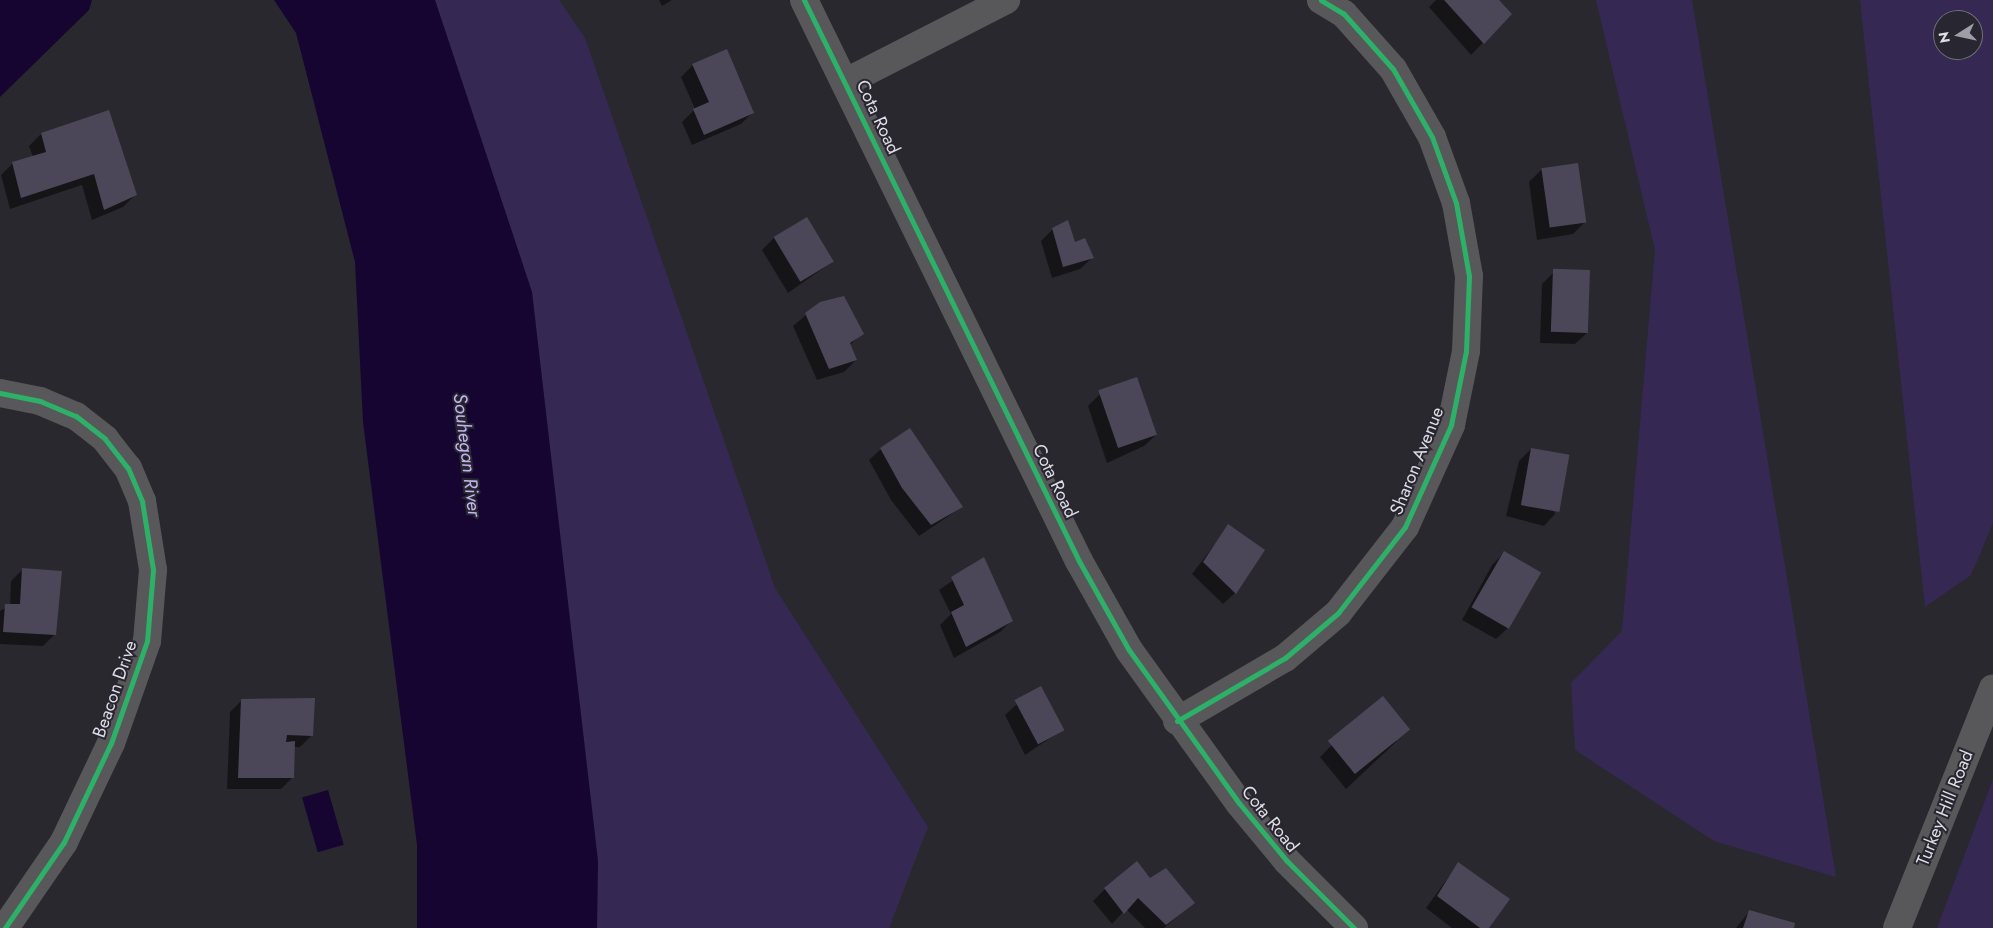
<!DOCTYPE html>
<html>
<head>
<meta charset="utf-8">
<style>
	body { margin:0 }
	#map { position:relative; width:1993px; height:928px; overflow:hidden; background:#29282e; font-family:Jost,sans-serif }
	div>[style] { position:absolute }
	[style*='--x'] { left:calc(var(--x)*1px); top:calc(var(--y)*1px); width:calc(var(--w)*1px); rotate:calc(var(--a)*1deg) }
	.green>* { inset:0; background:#352953 }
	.water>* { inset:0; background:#160530; transform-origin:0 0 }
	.shadow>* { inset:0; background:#0007 }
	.building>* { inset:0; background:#4c4758; transform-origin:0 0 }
	.minor>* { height:28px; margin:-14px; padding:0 14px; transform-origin:14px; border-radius:14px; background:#58585b }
	.cycleway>* { height:5px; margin:-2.5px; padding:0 2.5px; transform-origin:2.5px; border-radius:2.5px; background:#2db169 }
	span { translate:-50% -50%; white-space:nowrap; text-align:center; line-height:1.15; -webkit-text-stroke:4px #282630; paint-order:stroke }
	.street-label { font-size:18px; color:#dfdee5 }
	.water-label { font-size:19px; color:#c3b5f0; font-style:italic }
	.north { position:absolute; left:1933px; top:10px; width:50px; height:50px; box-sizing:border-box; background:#282630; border:1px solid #717078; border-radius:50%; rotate:260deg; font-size:14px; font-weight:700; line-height:20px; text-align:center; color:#dfdee5 }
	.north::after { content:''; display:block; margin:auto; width:18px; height:22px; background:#9f9ea5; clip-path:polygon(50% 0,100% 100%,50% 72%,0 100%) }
</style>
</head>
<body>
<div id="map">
	<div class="green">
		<div style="clip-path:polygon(435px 0,559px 0,585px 38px,775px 588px,928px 827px,889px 928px,597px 928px,598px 861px,532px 292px)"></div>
		<div style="clip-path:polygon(1596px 0,1692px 0,1836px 877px,1714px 841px,1575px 750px,1571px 683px,1622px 631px,1655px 250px)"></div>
		<div style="clip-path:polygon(evenodd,1860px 0,1993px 0,1993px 523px,1971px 575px,1925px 607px,1860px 0,1943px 20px,1973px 20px,1973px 50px,1943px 50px,1943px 20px)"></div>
		<div style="clip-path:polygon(1993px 779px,1993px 928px,1937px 928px)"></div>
	</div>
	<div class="water">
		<div style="clip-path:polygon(0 0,92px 0,89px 10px,0 97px)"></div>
		<div style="clip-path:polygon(274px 0,435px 0,532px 292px,598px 861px,597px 928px,417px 928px,417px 845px,363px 422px,355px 262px,296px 33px)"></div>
		<div style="left:328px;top:790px;width:57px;height:27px;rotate:74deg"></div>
	</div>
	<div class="shadow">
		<div style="clip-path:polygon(659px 0,672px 0,662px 6px)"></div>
		<div style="clip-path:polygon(1436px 0,1498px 0,1511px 14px,1471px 55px,1429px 7px)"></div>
		<div style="clip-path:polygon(693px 65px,753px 112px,741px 124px,692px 145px,682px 122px,695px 109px,681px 77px)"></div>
		<div style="clip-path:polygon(108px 111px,135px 195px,123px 207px,92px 220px,82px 185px,10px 209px,1px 175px,13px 163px,33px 157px,29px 146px,41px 134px)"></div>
		<div style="clip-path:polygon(1541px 170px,1585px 222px,1573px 234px,1537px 240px,1529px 182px)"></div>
		<div style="clip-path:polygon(1053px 229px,1092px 258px,1080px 269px,1052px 278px,1041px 241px)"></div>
		<div style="clip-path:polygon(774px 238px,832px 262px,788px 293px,762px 250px)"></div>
		<div style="clip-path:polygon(1554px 272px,1587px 333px,1575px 344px,1540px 343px,1542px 284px)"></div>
		<div style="clip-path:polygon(820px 303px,862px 333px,850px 345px,856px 360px,844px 372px,817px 380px,793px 326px)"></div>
		<div style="clip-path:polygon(1100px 394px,1156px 435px,1144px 446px,1107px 463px,1088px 406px)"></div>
		<div style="clip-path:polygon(881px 449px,962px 507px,919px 536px,891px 500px,869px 460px)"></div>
		<div style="clip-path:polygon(1531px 449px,1555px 514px,1544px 526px,1506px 516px,1519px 461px)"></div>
		<div style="clip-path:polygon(1229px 526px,1235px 593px,1223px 604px,1192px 574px)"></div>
		<div style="clip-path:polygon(1504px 553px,1539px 572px,1508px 628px,1496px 639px,1462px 620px,1492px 565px)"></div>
		<div style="clip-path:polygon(984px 559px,1012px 620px,1000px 632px,954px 658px,940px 625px,951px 614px,939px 590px)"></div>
		<div style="clip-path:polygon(23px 569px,55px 634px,43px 646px,0 644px,0 611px,10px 605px,11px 581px)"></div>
		<div style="clip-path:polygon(242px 700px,312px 735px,300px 747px,294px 747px,292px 778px,281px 789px,227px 789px,230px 712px)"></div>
		<div style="clip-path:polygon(1017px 704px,1062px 730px,1025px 755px,1005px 715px)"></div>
		<div style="clip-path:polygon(1397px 741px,1346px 789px,1320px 757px,1332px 745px)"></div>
		<div style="clip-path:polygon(1458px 864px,1488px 928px,1452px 928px,1426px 908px)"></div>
		<div style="clip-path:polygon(1150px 880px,1193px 903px,1164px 928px,1145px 928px,1126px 909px,1112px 924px,1093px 901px,1105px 889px)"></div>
		<div style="clip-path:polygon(1749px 912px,1792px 928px,1736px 928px)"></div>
	</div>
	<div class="building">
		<div style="clip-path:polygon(1444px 0,1499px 0,1512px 14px,1484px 44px)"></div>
		<div style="clip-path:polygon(727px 49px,754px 113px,704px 135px,693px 109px,709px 102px,692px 64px)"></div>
		<div style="clip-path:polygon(109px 110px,137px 195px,104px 210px,94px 174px,21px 198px,12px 162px,46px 152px,41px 133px)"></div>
		<div style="left:1578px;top:163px;width:60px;height:37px;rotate:82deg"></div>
		<div style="left:807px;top:217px;width:52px;height:39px;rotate:59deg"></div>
		<div style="clip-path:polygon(1068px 220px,1075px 242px,1085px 238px,1094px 258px,1063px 267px,1052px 228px)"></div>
		<div style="left:1590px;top:270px;width:63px;height:37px;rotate:92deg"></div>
		<div style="clip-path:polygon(844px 296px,864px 334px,850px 343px,857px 360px,829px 369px,805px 313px,820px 302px)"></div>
		<div style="left:1137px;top:377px;width:61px;height:41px;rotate:71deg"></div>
		<div style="clip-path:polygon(910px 428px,963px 507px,931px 525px,902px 488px,880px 448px)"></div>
		<div style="left:1531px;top:448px;width:39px;height:58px;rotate:10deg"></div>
		<div style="clip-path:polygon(1228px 524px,1265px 550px,1236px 594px,1203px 562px)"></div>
		<div style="left:1504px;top:551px;width:43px;height:65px;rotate:30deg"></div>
		<div style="clip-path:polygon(984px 557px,1013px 621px,966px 647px,951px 612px,964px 605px,951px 577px)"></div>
		<div style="clip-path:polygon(22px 568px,62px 571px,56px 635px,3px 632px,5px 604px,20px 604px)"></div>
		<div style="left:1041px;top:686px;width:50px;height:30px;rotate:62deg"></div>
		<div style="left:1383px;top:696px;width:43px;height:71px;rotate:51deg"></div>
		<div style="clip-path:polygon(315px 698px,313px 736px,287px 735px,286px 742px,295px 741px,294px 778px,238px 778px,241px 699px)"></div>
		<div style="clip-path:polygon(1137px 861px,1150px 878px,1166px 868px,1195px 903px,1166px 925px,1138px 898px,1124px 914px,1104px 888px)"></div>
		<div style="clip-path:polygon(1458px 862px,1510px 899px,1489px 928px,1480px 928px,1437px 896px)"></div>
		<div style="clip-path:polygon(1749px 910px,1795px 923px,1794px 928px,1743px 928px)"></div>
	</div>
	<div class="minor">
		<div style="--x:804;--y:0;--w:625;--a:63.89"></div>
		<div style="--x:1079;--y:561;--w:102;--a:60.7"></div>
		<div style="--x:1129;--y:650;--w:188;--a:54.3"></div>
		<div style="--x:1239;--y:803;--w:75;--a:50.4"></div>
		<div style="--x:1287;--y:861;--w:95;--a:45"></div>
		<div style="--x:846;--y:82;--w:180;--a:-27.1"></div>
		<div style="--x:0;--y:393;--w:41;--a:11.3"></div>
		<div style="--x:40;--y:401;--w:39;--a:23"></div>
		<div style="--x:76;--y:416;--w:37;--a:38"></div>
		<div style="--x:105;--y:439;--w:37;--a:52"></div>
		<div style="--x:128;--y:468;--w:36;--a:67"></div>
		<div style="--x:142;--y:501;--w:70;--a:80.9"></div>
		<div style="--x:153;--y:570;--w:71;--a:94.8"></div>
		<div style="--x:147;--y:641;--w:108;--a:109.4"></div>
		<div style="--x:111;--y:743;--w:110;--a:115.4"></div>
		<div style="--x:64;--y:842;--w:104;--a:124.5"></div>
		<div style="--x:1177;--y:721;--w:125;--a:-30.3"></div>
		<div style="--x:1285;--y:658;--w:70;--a:-40.3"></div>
		<div style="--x:1338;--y:613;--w:109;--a:-52.1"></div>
		<div style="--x:1405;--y:527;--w:112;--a:-65.7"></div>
		<div style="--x:1451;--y:425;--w:76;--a:-78.5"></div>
		<div style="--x:1466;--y:351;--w:75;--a:-87.7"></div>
		<div style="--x:1469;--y:276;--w:74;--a:-100.1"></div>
		<div style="--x:1456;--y:203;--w:70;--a:-110"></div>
		<div style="--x:1432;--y:137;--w:78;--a:-119.8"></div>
		<div style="--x:1393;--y:69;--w:74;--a:-131.7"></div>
		<div style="--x:1344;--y:14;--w:27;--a:-149"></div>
		<div style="--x:1897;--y:928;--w:258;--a:-68.2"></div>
	</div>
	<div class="cycleway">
		<div style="--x:804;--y:0;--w:625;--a:63.89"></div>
		<div style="--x:1079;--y:561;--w:102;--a:60.7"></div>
		<div style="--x:1129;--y:650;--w:188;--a:54.3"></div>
		<div style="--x:1239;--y:803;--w:75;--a:50.4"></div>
		<div style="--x:1287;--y:861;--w:95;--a:45"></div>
		<div style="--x:0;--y:393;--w:41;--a:11.3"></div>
		<div style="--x:40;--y:401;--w:39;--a:23"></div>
		<div style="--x:76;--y:416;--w:37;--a:38"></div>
		<div style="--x:105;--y:439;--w:37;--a:52"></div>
		<div style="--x:128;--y:468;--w:36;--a:67"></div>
		<div style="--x:142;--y:501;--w:70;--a:80.9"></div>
		<div style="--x:153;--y:570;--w:71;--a:94.8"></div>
		<div style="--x:147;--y:641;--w:108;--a:109.4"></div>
		<div style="--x:111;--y:743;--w:110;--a:115.4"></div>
		<div style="--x:64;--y:842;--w:104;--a:124.5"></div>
		<div style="--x:1177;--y:721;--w:125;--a:-30.3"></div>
		<div style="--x:1285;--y:658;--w:70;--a:-40.3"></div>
		<div style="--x:1338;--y:613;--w:109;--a:-52.1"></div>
		<div style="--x:1405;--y:527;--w:112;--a:-65.7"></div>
		<div style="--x:1451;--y:425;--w:76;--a:-78.5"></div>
		<div style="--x:1466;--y:351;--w:75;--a:-87.7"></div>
		<div style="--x:1469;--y:276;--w:74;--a:-100.1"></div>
		<div style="--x:1456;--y:203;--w:70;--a:-110"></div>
		<div style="--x:1432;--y:137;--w:78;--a:-119.8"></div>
		<div style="--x:1393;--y:69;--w:74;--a:-131.7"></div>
		<div style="--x:1344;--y:14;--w:27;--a:-149"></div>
	</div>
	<div class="street-label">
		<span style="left:878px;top:117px;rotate:65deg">Cota Road</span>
		<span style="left:1417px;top:461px;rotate:-68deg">Sharon Avenue</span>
		<span style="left:1055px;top:481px;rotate:64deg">Cota Road</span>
		<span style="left:115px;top:689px;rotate:-71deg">Beacon Drive</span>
		<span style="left:1945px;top:808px;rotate:-68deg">Turkey Hill Road</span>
		<span style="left:1270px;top:819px;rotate:51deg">Cota Road</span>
	</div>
	<div class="water-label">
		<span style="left:467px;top:455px;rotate:83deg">Souhegan River</span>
	</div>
	<div class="north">N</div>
</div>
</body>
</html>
